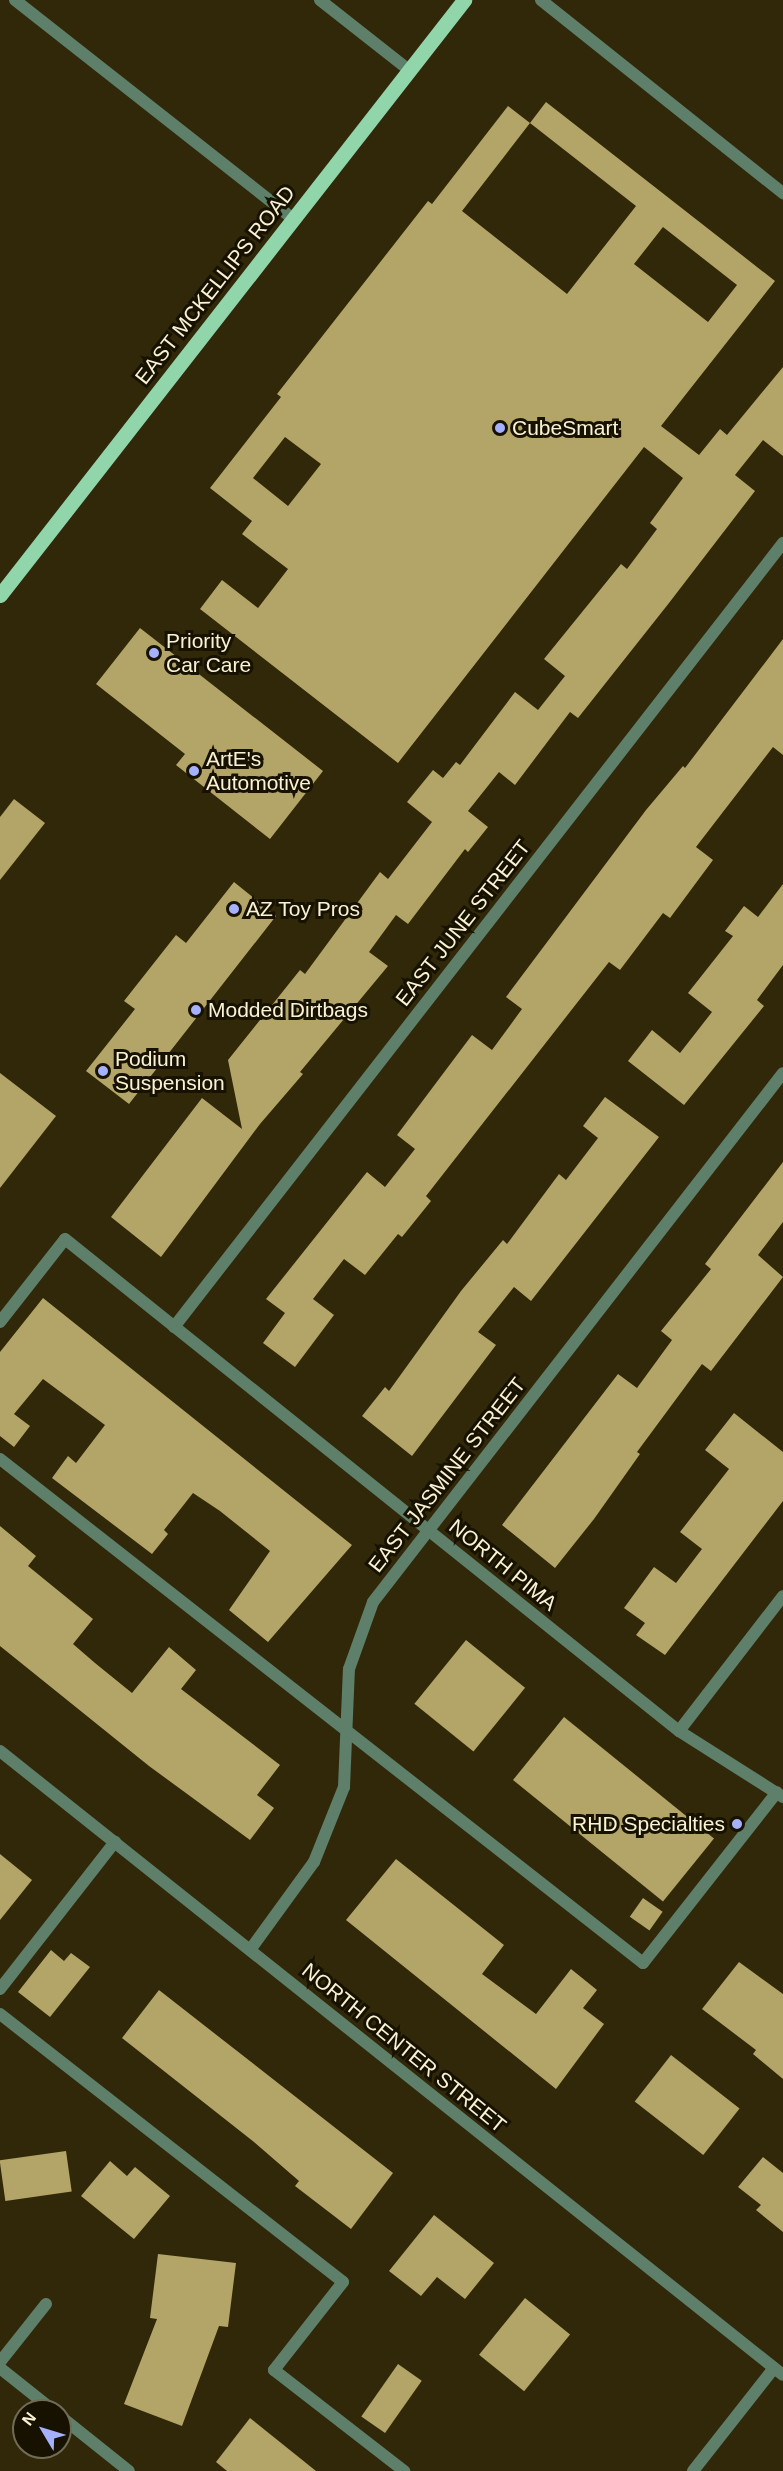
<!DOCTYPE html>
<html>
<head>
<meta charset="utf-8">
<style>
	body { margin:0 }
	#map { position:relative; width:783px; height:2471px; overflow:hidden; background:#302808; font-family:Helvetica,sans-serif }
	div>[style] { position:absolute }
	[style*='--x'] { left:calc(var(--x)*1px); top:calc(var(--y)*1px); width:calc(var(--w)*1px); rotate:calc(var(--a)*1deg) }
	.building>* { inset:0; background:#b3a467; transform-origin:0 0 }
	.service>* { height:12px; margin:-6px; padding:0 6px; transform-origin:6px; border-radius:6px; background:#5e7f6a }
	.minor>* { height:12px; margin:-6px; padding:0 6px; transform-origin:6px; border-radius:6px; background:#5e7f6a }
	.tertiary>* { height:12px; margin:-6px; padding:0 6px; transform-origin:6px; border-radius:6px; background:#5e7f6a }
	.primary>* { height:15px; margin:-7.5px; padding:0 7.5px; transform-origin:7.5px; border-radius:7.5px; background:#91d5ab }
	.dots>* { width:16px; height:16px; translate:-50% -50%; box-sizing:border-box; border:3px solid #171100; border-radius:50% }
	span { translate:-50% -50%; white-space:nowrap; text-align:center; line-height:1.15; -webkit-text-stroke:6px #171100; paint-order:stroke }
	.street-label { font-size:21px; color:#f9f2d4 }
	.poi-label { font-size:21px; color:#f9f2d4 }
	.left { translate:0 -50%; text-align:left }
	.right { translate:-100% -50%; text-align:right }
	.north { position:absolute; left:12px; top:2399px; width:60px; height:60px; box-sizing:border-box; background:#171100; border:2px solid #716b55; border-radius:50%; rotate:308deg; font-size:16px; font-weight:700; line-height:24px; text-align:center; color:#f9f2d4 }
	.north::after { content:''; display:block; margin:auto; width:21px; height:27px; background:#a5b1fc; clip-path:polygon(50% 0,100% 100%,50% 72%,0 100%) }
</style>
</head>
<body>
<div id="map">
	<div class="building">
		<div style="clip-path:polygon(evenodd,546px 102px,775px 281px,661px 426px,699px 455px,720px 429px,727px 435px,783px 367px,783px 456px,763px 440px,735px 475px,755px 491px,669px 603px,578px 718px,570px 712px,515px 785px,499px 772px,468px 811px,488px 827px,468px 852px,465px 849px,408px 924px,396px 915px,369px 952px,388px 966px,300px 1072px,303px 1074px,260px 1124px,161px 1257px,111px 1217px,202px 1098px,242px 1129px,228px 1060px,300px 970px,305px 974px,380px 872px,388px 879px,432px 822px,407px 802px,433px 770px,443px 778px,456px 762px,460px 765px,515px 692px,538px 710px,565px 676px,544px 659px,621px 564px,627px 569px,657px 529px,650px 523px,683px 478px,644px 447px,398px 763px,200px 609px,222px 580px,258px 608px,288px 569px,242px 534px,252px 521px,210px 488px,281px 397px,277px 394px,428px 201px,432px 204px,508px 106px,530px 123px,546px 102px,530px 123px,636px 206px,567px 294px,462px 211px,530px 123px,546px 102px,663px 227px,737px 285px,708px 322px,634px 264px,663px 227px,546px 102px,285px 437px,321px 464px,288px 506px,253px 478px,285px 437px)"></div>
		<div style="clip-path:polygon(140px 628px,323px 771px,270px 839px,176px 765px,185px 754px,96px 684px)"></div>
		<div style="clip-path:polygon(783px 639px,783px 755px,773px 747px,696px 847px,713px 860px,670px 918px,663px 913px,620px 970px,609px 962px,426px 1196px,431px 1201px,402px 1237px,398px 1234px,365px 1275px,344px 1259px,313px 1299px,334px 1315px,295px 1367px,263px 1343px,285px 1313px,266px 1299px,367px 1172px,385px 1187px,415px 1149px,397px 1135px,472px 1035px,492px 1050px,522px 1009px,506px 997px,646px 810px,683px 766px,685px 768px)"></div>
		<div style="clip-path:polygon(14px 799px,45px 823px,0 880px,0 817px)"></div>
		<div style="clip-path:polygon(234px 882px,276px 916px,129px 1104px,86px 1071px,135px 1009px,124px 1001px,176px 935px,186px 943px)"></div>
		<div style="clip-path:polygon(783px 884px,783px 965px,757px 1000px,764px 1006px,684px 1105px,628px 1061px,652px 1030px,680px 1053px,712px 1012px,688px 993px,733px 936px,725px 931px,744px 906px,758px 917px)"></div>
		<div style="clip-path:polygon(0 1073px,56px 1116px,0 1188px)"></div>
		<div style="clip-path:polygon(605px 1097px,659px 1137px,531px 1301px,514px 1287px,478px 1332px,496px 1345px,412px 1456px,362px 1416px,385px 1387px,389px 1391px,461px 1291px,503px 1240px,507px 1244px,559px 1174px,566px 1180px,598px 1138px,583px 1126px)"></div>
		<div style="clip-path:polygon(783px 1162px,783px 1222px,758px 1255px,783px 1277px,711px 1371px,702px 1364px,637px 1452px,640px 1454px,594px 1519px,555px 1568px,502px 1525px,618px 1374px,637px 1388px,672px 1340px,661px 1331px,711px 1269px,705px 1264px)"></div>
		<div style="clip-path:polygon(43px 1298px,352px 1545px,268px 1642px,229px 1610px,270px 1551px,220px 1511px,193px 1493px,164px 1530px,168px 1534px,152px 1554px,52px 1478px,68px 1456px,76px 1463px,105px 1425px,43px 1379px,14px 1414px,30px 1426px,14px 1447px,0 1436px,0 1352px)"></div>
		<div style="clip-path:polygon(734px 1413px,783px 1452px,783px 1501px,665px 1655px,636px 1635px,645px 1623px,624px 1608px,654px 1567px,676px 1583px,702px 1549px,680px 1532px,729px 1469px,705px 1450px)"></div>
		<div style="clip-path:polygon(0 1526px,36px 1556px,28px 1566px,93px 1619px,73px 1644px,95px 1663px,132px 1693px,169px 1647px,196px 1670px,181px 1689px,280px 1765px,257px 1795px,274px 1808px,250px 1840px,149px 1766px,0 1646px)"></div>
		<div style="left:466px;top:1640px;width:76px;height:82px;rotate:39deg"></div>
		<div style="left:564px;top:1717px;width:193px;height:81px;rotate:39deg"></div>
		<div style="clip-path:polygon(0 1854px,32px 1880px,0 1920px)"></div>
		<div style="clip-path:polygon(396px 1859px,504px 1945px,482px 1974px,536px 2014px,571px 1969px,597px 1990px,583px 2008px,604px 2024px,556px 2089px,346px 1920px)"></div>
		<div style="left:643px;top:1898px;width:24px;height:23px;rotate:35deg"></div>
		<div style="clip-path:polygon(51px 1950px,64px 1961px,71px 1953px,90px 1967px,50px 2017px,18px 1992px)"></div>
		<div style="clip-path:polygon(739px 1962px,783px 1994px,783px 2079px,753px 2054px,756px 2050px,702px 2009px)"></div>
		<div style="clip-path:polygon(159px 1990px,393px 2173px,351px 2229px,295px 2186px,299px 2181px,254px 2142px,122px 2038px)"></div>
		<div style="left:671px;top:2055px;width:87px;height:59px;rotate:38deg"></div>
		<div style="left:66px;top:2151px;width:41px;height:67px;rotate:82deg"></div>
		<div style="clip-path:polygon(763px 2157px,783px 2173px,783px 2232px,756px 2210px,761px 2205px,738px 2187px)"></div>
		<div style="clip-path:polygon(110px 2161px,127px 2176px,135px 2167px,170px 2196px,134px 2239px,81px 2196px)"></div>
		<div style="clip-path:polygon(434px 2215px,494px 2263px,465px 2299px,437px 2277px,421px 2296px,389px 2271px)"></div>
		<div style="clip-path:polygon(158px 2254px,236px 2263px,228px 2327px,219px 2326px,182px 2426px,124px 2404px,157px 2319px,150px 2318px)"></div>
		<div style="left:525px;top:2298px;width:58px;height:73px;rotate:39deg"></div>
		<div style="left:398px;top:2364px;width:29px;height:64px;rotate:35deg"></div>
		<div style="clip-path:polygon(250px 2418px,316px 2471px,227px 2471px,216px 2462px)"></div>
	</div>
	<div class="service">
		<div style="--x:15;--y:0;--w:354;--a:38.2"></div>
		<div style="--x:320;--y:0;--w:113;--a:38.2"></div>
		<div style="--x:0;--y:1322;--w:105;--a:-51.9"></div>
		<div style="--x:0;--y:1459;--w:817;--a:38.09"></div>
		<div style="--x:643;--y:1963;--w:217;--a:-51.9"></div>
		<div style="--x:0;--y:1989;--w:187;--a:-52"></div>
		<div style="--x:0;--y:2014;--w:435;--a:38"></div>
		<div style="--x:343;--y:2282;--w:112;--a:128.1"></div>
		<div style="--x:274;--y:2370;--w:165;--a:37.8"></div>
		<div style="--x:693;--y:2471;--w:131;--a:-51.8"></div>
	</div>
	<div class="minor">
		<div style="--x:541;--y:0;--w:310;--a:38.6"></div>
		<div style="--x:65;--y:1239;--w:787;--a:38.71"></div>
		<div style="--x:679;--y:1731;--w:123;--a:32.4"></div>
		<div style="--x:174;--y:1327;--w:993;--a:-52.16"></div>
		<div style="--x:679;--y:1731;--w:170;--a:-52.4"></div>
		<div style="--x:250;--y:1950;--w:109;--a:-54"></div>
		<div style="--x:314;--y:1862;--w:81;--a:-68.2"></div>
		<div style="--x:344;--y:1787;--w:118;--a:-87.6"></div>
		<div style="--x:349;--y:1669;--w:71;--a:-70.3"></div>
		<div style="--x:373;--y:1602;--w:669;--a:-52.22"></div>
		<div style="--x:0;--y:2362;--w:74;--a:-51.6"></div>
		<div style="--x:0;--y:2368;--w:69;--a:38.5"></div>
		<div style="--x:60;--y:2416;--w:88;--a:38.6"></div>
	</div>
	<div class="tertiary">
		<div style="--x:0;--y:1751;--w:1001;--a:38.55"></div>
	</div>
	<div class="primary">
		<div style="--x:0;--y:595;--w:755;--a:-52.05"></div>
	</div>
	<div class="dots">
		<div style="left:500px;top:428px;background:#a5b1fc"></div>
		<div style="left:154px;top:653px;background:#a5b1fc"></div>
		<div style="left:194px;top:771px;background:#a5b1fc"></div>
		<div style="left:234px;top:909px;background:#a5b1fc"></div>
		<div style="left:196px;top:1010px;background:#a5b1fc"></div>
		<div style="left:103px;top:1071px;background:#a5b1fc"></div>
		<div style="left:737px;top:1824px;background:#a5b1fc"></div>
	</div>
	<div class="street-label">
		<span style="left:215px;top:285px;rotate:-52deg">EAST MCKELLIPS ROAD</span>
		<span style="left:463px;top:923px;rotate:-52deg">EAST JUNE STREET</span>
		<span style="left:447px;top:1475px;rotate:-52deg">EAST JASMINE STREET</span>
		<span style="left:503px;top:1565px;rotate:39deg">NORTH PIMA</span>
		<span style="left:404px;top:2048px;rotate:39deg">NORTH CENTER STREET</span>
	</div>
	<div class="poi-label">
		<span class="left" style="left:512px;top:428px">CubeSmart</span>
		<span class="left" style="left:166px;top:653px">Priority<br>Car Care</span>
		<span class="left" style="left:206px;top:771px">ArtE's<br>Automotive</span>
		<span class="left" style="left:246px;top:909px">AZ Toy Pros</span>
		<span class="left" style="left:208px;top:1010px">Modded Dirtbags</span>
		<span class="left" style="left:115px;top:1071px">Podium<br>Suspension</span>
		<span class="right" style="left:725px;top:1824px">RHD Specialties</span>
	</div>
	<div class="north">N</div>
</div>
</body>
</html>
